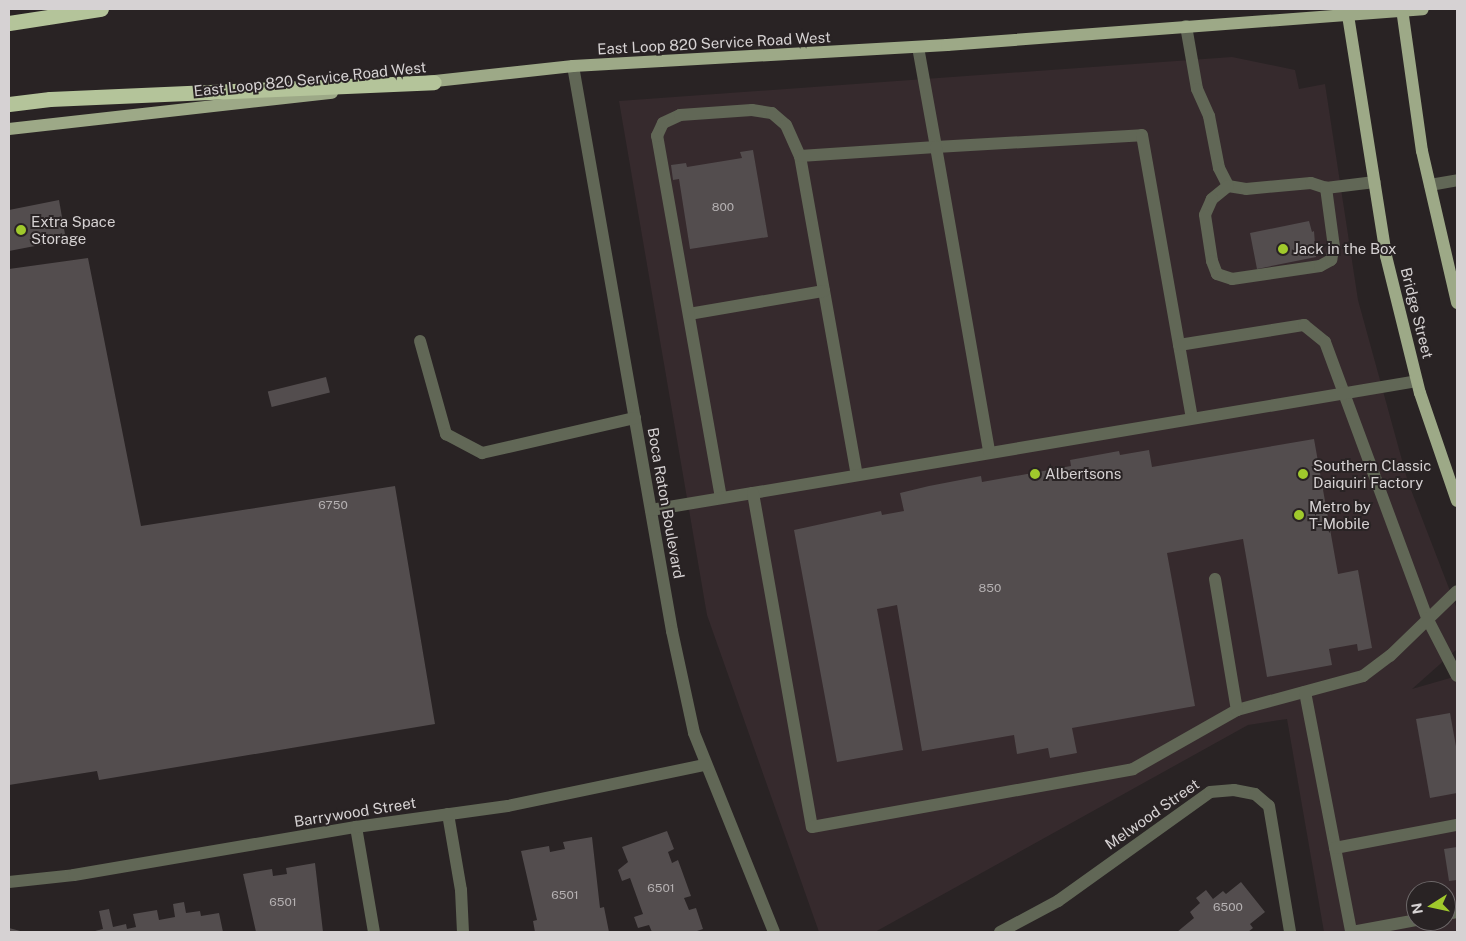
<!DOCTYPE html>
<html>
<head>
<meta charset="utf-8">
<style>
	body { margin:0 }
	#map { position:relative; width:1466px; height:941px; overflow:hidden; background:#292324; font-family:"Public Sans",sans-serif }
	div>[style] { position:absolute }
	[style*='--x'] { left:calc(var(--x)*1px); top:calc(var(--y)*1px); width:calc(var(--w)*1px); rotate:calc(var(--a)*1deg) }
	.built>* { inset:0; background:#362a2d }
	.building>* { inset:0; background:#534d4e; transform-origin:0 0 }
	.minor>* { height:12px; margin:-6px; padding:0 6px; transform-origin:6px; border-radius:6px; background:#616756 }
	.major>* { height:12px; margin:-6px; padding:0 6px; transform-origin:6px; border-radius:6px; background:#9da987 }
	.highway>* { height:15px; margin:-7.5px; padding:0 7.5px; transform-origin:7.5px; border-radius:7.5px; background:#b4c49a }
	.dots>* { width:14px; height:14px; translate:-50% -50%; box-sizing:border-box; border:2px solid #292324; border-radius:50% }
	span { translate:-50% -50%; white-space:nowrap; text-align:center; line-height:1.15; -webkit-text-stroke:4px #292324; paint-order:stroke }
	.number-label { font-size:12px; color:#b5b1b2 }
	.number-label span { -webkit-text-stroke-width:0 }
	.street-label { font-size:15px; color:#d6d2d3 }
	.poi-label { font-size:15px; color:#d6d2d3 }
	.left { translate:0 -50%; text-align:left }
	.frame { position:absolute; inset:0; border:10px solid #d6d2d3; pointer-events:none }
	.north { position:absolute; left:1406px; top:881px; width:50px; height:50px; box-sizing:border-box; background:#292324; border:1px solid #6e696a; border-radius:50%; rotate:260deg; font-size:14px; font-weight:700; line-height:20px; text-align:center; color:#d6d2d3 }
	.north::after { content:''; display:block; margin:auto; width:18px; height:22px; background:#a0c92c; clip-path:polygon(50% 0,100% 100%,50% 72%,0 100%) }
</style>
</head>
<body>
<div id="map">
	<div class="built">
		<div style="clip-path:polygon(evenodd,1232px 57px,1295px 70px,1299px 89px,1325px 84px,1358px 300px,1408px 482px,1457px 609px,1457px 649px,1412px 689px,1457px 676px,1457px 932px,1324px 932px,1287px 719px,1248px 725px,875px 932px,819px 932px,707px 615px,619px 101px,1232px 57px,1416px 891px,1446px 891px,1446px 921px,1416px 921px,1416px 891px)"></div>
	</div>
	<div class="building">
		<div style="clip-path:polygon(753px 150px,768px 237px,690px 249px,679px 179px,673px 180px,671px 165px,686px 163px,687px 167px,742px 158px,740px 152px)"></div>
		<div style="clip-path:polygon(59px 200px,66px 240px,9px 251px,9px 210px)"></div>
		<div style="clip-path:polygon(1309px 221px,1312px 232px,1314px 231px,1316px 257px,1257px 269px,1250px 233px)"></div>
		<div style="clip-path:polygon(88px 258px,141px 526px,395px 486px,435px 724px,99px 780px,97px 771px,9px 785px,9px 269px)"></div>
		<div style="left:326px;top:377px;width:16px;height:60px;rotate:76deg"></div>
		<div style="clip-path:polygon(1314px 439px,1338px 574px,1358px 570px,1372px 648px,1358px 651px,1357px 644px,1329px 649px,1332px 665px,1267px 677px,1243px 539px,1167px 553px,1195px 706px,1072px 728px,1077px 753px,1050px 758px,1048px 748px,1017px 754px,1014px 735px,922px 751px,897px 605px,877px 609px,903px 750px,837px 762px,794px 530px,881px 511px,882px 515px,904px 511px,900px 493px,929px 486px,981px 476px,982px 482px,1071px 466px,1070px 460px,1119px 451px,1120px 455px,1149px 450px,1152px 467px)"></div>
		<div style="clip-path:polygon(1450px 713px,1457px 752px,1457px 793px,1430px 798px,1416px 719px)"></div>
		<div style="clip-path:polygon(667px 831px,674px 849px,668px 852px,672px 863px,678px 860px,691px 896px,684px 898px,689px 910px,696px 908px,703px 929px,694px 932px,652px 932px,649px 925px,638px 928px,634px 917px,643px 914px,630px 878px,622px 881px,618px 870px,628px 862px,622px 847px)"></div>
		<div style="clip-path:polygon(592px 837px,600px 908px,604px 907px,609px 932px,535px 932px,533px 921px,537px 920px,521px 851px,549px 846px,550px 852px,565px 849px,563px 842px)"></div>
		<div style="clip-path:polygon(1457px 847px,1457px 880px,1449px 881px,1444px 849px)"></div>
		<div style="clip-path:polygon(315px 863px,323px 932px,256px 932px,243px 874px,272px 869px,273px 876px,287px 874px,286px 868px)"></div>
		<div style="clip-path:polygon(1241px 882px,1265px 912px,1250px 924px,1253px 928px,1248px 932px,1177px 932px,1194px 918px,1190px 912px,1200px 903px,1196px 898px,1206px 890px,1213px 899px,1223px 891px,1226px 894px)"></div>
		<div style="clip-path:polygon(184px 902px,186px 913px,200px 911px,201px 916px,219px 913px,223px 932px,91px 932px,103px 929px,99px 911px,109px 909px,113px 927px,126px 924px,127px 929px,136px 927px,133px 914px,157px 910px,159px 920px,175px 917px,173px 904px)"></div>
		<div style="clip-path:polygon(9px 928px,24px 932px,9px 932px)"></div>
	</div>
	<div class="minor">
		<div style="--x:1186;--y:26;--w:64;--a:80.1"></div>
		<div style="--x:1197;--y:89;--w:30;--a:66"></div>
		<div style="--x:1209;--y:116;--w:53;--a:79.1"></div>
		<div style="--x:1219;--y:168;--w:20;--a:63"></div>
		<div style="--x:1228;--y:186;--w:18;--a:9"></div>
		<div style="--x:1246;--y:189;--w:65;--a:-5.3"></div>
		<div style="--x:1311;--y:183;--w:16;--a:18"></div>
		<div style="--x:1326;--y:188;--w:49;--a:-7"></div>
		<div style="--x:918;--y:47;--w:102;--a:79.8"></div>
		<div style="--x:936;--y:147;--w:206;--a:-3.3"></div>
		<div style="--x:1142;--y:135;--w:287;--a:80"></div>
		<div style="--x:573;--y:66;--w:574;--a:80.06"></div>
		<div style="--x:672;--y:631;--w:104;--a:77.8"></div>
		<div style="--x:694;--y:733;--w:214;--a:68.1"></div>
		<div style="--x:800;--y:156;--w:324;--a:79.9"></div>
		<div style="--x:1430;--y:185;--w:27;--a:-10"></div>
		<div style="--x:1228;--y:186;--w:21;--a:141"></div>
		<div style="--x:1212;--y:199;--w:17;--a:114"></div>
		<div style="--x:1205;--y:215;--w:47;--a:81.3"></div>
		<div style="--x:1212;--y:261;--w:14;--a:69"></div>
		<div style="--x:1217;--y:274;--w:16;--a:18"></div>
		<div style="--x:1232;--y:279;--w:89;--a:-8.4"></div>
		<div style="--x:1320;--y:266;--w:13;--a:-29"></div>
		<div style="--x:1331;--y:260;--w:13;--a:-77"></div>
		<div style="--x:1334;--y:247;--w:60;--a:-97.7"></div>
		<div style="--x:689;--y:314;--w:137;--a:-9.7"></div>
		<div style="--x:420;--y:341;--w:97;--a:74.4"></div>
		<div style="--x:446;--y:434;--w:41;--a:27.8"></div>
		<div style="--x:482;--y:453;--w:157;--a:-12.9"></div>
		<div style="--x:1179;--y:345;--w:127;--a:-9.1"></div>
		<div style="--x:1304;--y:325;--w:27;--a:39"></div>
		<div style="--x:1325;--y:342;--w:294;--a:69.7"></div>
		<div style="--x:1427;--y:618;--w:65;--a:62.7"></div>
		<div style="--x:753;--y:493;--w:673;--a:-9.57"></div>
		<div style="--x:721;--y:498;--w:368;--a:-100"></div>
		<div style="--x:657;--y:136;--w:14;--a:-65"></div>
		<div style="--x:663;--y:123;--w:19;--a:-25"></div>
		<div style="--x:680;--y:115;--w:72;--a:-4"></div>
		<div style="--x:752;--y:110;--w:20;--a:9"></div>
		<div style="--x:772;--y:113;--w:18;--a:41"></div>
		<div style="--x:786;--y:125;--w:34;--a:66"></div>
		<div style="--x:800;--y:156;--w:136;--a:-3.8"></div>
		<div style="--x:936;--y:147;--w:309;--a:80.1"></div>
		<div style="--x:651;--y:510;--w:103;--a:-9.5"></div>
		<div style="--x:753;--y:493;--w:339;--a:80"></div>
		<div style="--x:812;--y:827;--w:326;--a:-10.2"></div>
		<div style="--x:1133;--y:769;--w:120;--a:-29.6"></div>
		<div style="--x:1237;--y:710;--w:131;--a:-15.1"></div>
		<div style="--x:1363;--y:676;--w:34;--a:-37"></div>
		<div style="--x:1390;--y:656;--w:93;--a:-44.1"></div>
		<div style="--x:1215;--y:579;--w:133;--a:80.5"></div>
		<div style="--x:1305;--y:692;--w:244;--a:79.1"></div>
		<div style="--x:448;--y:814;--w:77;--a:80.3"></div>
		<div style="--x:461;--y:890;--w:42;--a:87.3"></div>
		<div style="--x:356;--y:827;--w:107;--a:80.3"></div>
		<div style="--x:1335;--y:848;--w:124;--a:-10.7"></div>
		<div style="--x:9;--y:882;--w:65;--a:-6.1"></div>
		<div style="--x:74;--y:875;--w:286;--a:-9.7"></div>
		<div style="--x:356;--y:827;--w:153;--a:-7.9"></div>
		<div style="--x:508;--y:806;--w:201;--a:-11.8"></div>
		<div style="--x:1446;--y:914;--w:11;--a:-10"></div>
		<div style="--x:1000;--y:932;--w:66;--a:-28.1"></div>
		<div style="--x:1058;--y:901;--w:187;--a:-35.6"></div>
		<div style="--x:1210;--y:792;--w:24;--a:-5"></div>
		<div style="--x:1234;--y:790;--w:21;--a:11"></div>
		<div style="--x:1255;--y:794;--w:18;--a:41"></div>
		<div style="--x:1269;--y:806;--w:128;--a:80.5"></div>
		<div style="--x:1352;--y:932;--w:65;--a:-10.6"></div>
	</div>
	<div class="major">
		<div style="--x:1347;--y:9;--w:250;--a:81"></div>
		<div style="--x:1386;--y:256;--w:141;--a:76.1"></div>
		<div style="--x:1420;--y:393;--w:114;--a:71.1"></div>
		<div style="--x:1402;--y:9;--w:143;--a:82"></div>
		<div style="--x:1422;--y:151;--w:156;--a:77"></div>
		<div style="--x:426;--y:82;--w:148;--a:-6.2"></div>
		<div style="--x:573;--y:66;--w:375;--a:-3.2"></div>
		<div style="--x:947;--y:45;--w:477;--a:-4.3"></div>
		<div style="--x:9;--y:129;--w:325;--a:-6.4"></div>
	</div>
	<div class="highway">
		<div style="--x:9;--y:23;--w:93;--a:-8.7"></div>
		<div style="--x:9;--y:104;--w:41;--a:-7"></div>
		<div style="--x:50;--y:99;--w:384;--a:-2.5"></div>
	</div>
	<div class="dots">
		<div style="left:21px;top:230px;background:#a0c92c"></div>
		<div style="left:1283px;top:249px;background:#a0c92c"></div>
		<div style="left:1035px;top:474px;background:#a0c92c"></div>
		<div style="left:1303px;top:474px;background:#a0c92c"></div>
		<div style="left:1299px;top:515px;background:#a0c92c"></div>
	</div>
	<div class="number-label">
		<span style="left:723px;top:208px">800</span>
		<span style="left:333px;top:506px">6750</span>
		<span style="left:990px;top:589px">850</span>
		<span style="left:661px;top:889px">6501</span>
		<span style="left:565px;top:896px">6501</span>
		<span style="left:283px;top:903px">6501</span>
		<span style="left:1228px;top:908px">6500</span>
	</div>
	<div class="street-label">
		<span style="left:714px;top:43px;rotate:-3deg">East Loop 820 Service Road West</span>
		<span style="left:310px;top:79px;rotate:-6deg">East Loop 820 Service Road West</span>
		<span style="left:1417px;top:313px;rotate:76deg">Bridge Street</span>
		<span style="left:666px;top:503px;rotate:80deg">Boca Raton Boulevard</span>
		<span style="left:355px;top:812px;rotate:-9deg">Barrywood Street</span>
		<span style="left:1152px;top:814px;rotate:-35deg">Melwood Street</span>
	</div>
	<div class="poi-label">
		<span class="left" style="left:31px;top:230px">Extra Space<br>Storage</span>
		<span class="left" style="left:1293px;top:249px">Jack in the Box</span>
		<span class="left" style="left:1313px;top:474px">Southern Classic<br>Daiquiri Factory</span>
		<span class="left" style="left:1045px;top:474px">Albertsons</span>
		<span class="left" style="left:1309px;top:515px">Metro by<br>T-Mobile</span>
	</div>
	<div class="frame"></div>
	<div class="north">N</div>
</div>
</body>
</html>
